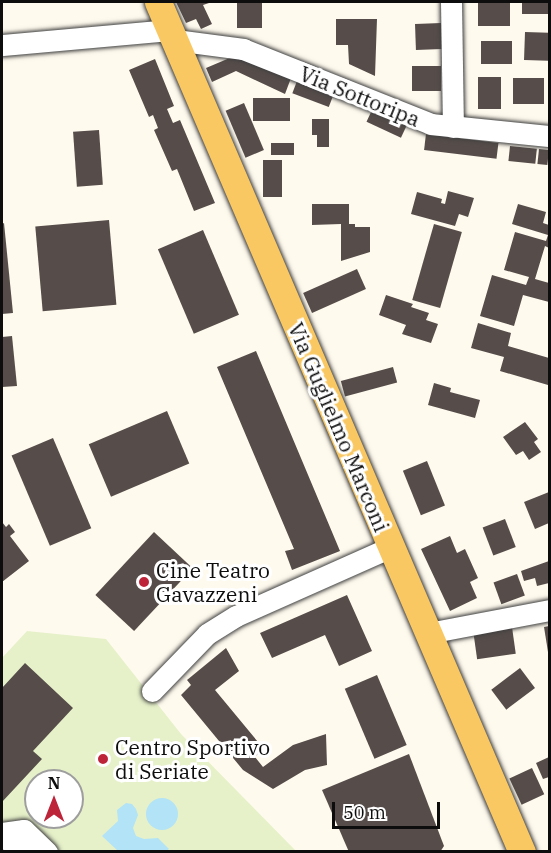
<!DOCTYPE html>
<html>
<head>
<meta charset="utf-8">
<style>
	body { margin:0 }
	#map { position:relative; width:551px; height:853px; overflow:hidden; background:#fffaee; font-family:"IBM Plex Serif",serif }
	div>[style] { position:absolute }
	[style*='--x'] { left:calc(var(--x)*1px); top:calc(var(--y)*1px); width:calc(var(--w)*1px); rotate:calc(var(--a)*1deg) }
	.pitch>* { inset:0; background:#e6f1c9 }
	.water>* { inset:0; background:#b2e3f6 }
	.round { border-radius:50% }
	.building>* { inset:0; background:#564d4a; transform-origin:0 0 }
	.roads { filter:drop-shadow(0 0 2px #404040) drop-shadow(0 0 2px #404040) }
	.minor>* { height:21px; margin:-10.5px; padding:0 10.5px; transform-origin:10.5px; border-radius:10.5px; background:#fff }
	.major>* { height:27px; margin:-13.5px; padding:0 13.5px; transform-origin:13.5px; border-radius:13.5px; background:#f9c863 }
	.dots>* { width:16px; height:16px; translate:-50% -50%; box-sizing:border-box; border:3px solid #fff; border-radius:50% }
	span { translate:-50% -50%; white-space:nowrap; text-align:center; line-height:1.15; -webkit-text-stroke:6px #fff; paint-order:stroke }
	.street-label { font-size:21px; color:#0d0d0d }
	.poi-label { font-size:21px; color:#0d0d0d }
	.left { translate:0 -50%; text-align:left }
	.frame { position:absolute; inset:0; border:3px solid #0d0d0d; pointer-events:none }
	.north { position:absolute; left:24px; top:769px; width:60px; height:60px; box-sizing:border-box; background:#fff; border:2px solid #9e9e9e; border-radius:50%; rotate:0deg; font-size:16px; font-weight:700; line-height:24px; text-align:center; color:#0d0d0d }
	.north::after { content:''; display:block; margin:auto; width:21px; height:27px; background:#be2439; clip-path:polygon(50% 0,100% 100%,50% 72%,0 100%) }
	.scale { position:absolute; left:332px; top:802px; width:108px; height:27px; box-sizing:border-box; border:3px solid #0d0d0d; border-top:0; padding-left:8px; font-size:18px; line-height:21px; white-space:nowrap; color:#0d0d0d; -webkit-text-stroke:4px #fff; paint-order:stroke }
</style>
</head>
<body>
<div id="map">
	<div class="pitch">
		<div style="clip-path:polygon(evenodd,27px 631px,106px 639px,181px 734px,296px 851px,2px 851px,2px 658px,27px 631px,36px 781px,72px 781px,72px 817px,36px 817px,36px 781px)"></div>
	</div>
	<div class="water">
		<div class="round" style="left:146px;top:798px;width:32px;height:32px"></div>
		<div style="clip-path:polygon(126px 803px,132px 804px,136px 809px,138px 815px,133px 828px,136px 836px,144px 839px,158px 838px,169px 849px,166px 851px,118px 851px,102px 836px,118px 821px,117px 810px)"></div>
	</div>
	<div class="building">
		<div style="clip-path:polygon(176px 2px,212px 2px,203px 5px,212px 24px,201px 29px,196px 19px,186px 23px)"></div>
		<div style="left:237px;top:2px;width:25px;height:26px"></div>
		<div style="left:478px;top:2px;width:32px;height:24px"></div>
		<div style="left:522px;top:2px;width:27px;height:12px"></div>
		<div style="clip-path:polygon(336px 19px,377px 19px,375px 76px,349px 64px,348px 45px,336px 45px)"></div>
		<div style="left:441px;top:23px;width:26px;height:26px;rotate:88deg"></div>
		<div style="left:525px;top:32px;width:24px;height:28px;rotate:2deg"></div>
		<div style="left:512px;top:41px;width:23px;height:31px;rotate:90deg"></div>
		<div style="clip-path:polygon(232px 57px,245px 59px,291px 78px,285px 94px,236px 71px,212px 82px,206px 68px)"></div>
		<div style="clip-path:polygon(155px 59px,174px 106px,167px 109px,173px 123px,180px 120px,215px 203px,194px 211px,177px 169px,172px 171px,154px 130px,158px 128px,153px 115px,149px 117px,129px 70px)"></div>
		<div style="left:412px;top:66px;width:29px;height:25px"></div>
		<div style="left:478px;top:77px;width:23px;height:32px"></div>
		<div style="left:513px;top:78px;width:31px;height:26px"></div>
		<div style="left:297px;top:81px;width:39px;height:13px;rotate:21deg"></div>
		<div style="left:290px;top:98px;width:23px;height:37px;rotate:90deg"></div>
		<div style="left:244px;top:103px;width:51px;height:20px;rotate:67deg"></div>
		<div style="left:372px;top:110px;width:38px;height:13px;rotate:25deg"></div>
		<div style="clip-path:polygon(312px 119px,329px 119px,329px 147px,317px 147px,317px 135px,312px 135px)"></div>
		<div style="left:99px;top:130px;width:55px;height:26px;rotate:86deg"></div>
		<div style="left:426px;top:134px;width:73px;height:16px;rotate:7deg"></div>
		<div style="left:294px;top:143px;width:12px;height:23px;rotate:90deg"></div>
		<div style="left:510px;top:146px;width:27px;height:15px;rotate:6deg"></div>
		<div style="left:539px;top:149px;width:10px;height:15px;rotate:6deg"></div>
		<div style="left:263px;top:160px;width:19px;height:37px"></div>
		<div style="clip-path:polygon(448px 191px,474px 198px,468px 217px,459px 214px,455px 226px,411px 214px,417px 192px,442px 199px,441px 203px,445px 204px)"></div>
		<div style="clip-path:polygon(312px 204px,349px 204px,349px 224px,355px 224px,355px 227px,370px 227px,370px 252px,341px 261px,341px 224px,312px 225px)"></div>
		<div style="clip-path:polygon(518px 204px,546px 212px,543px 223px,549px 225px,549px 248px,545px 246px,535px 279px,549px 283px,549px 302px,523px 295px,514px 326px,480px 316px,492px 275px,526px 285px,529px 277px,504px 270px,515px 232px,546px 241px,548px 235px,512px 224px)"></div>
		<div style="left:109px;top:220px;width:85px;height:74px;rotate:85deg"></div>
		<div style="clip-path:polygon(4px 223px,13px 313px,2px 314px,2px 224px)"></div>
		<div style="left:434px;top:224px;width:29px;height:79px;rotate:16deg"></div>
		<div style="left:203px;top:230px;width:92px;height:49px;rotate:67deg"></div>
		<div style="left:357px;top:269px;width:22px;height:59px;rotate:66deg"></div>
		<div style="clip-path:polygon(386px 295px,413px 304px,411px 307px,429px 313px,426px 320px,438px 324px,431px 343px,402px 334px,406px 325px,379px 315px)"></div>
		<div style="clip-path:polygon(478px 323px,511px 333px,508px 346px,549px 358px,548px 385px,500px 371px,504px 357px,471px 348px)"></div>
		<div style="clip-path:polygon(12px 336px,17px 386px,2px 387px,2px 337px)"></div>
		<div style="clip-path:polygon(256px 351px,340px 551px,292px 570px,285px 551px,294px 549px,217px 367px)"></div>
		<div style="left:393px;top:367px;width:16px;height:54px;rotate:75deg"></div>
		<div style="clip-path:polygon(434px 383px,451px 388px,450px 392px,480px 400px,475px 418px,428px 405px)"></div>
		<div style="left:167px;top:411px;width:57px;height:85px;rotate:67deg"></div>
		<div style="clip-path:polygon(525px 422px,538px 439px,534px 442px,541px 452px,529px 460px,523px 451px,516px 455px,503px 437px)"></div>
		<div style="left:53px;top:438px;width:98px;height:45px;rotate:67deg"></div>
		<div style="left:427px;top:461px;width:48px;height:26px;rotate:68deg"></div>
		<div style="clip-path:polygon(549px 492px,549px 523px,535px 529px,524px 502px)"></div>
		<div style="left:505px;top:519px;width:30px;height:24px;rotate:69deg"></div>
		<div style="clip-path:polygon(2px 522px,6px 527px,9px 524px,15px 532px,10px 536px,29px 561px,2px 582px)"></div>
		<div style="left:154px;top:532px;width:53px;height:86px;rotate:43deg"></div>
		<div style="clip-path:polygon(450px 536px,457px 553px,465px 549px,478px 578px,470px 582px,477px 598px,450px 611px,421px 549px)"></div>
		<div style="clip-path:polygon(549px 561px,549px 583px,537px 586px,535px 578px,524px 581px,521px 571px)"></div>
		<div style="left:517px;top:574px;width:23px;height:25px;rotate:70deg"></div>
		<div style="clip-path:polygon(347px 595px,372px 651px,339px 666px,325px 635px,272px 658px,260px 633px)"></div>
		<div style="clip-path:polygon(549px 626px,549px 652px,548px 652px,544px 627px)"></div>
		<div style="left:512px;top:627px;width:27px;height:39px;rotate:82deg"></div>
		<div style="clip-path:polygon(226px 648px,239px 671px,215px 690px,263px 748px,255px 757px,263px 767px,293px 745px,326px 734px,327px 765px,305px 770px,273px 789px,243px 770px,181px 695px,191px 685px,187px 680px)"></div>
		<div style="clip-path:polygon(25px 663px,73px 708px,33px 751px,42px 759px,2px 802px,2px 688px)"></div>
		<div style="left:520px;top:668px;width:25px;height:36px;rotate:53deg"></div>
		<div style="left:377px;top:675px;width:76px;height:35px;rotate:67deg"></div>
		<div style="clip-path:polygon(409px 754px,444px 846px,440px 852px,349px 852px,322px 790px)"></div>
		<div style="clip-path:polygon(549px 757px,549px 777px,543px 779px,536px 763px)"></div>
		<div style="left:532px;top:768px;width:29px;height:25px;rotate:65deg"></div>
	</div>
	<div class="roads">
		<div class="minor">
			<div style="--x:451;--y:2;--w:125;--a:89.1"></div>
			<div style="--x:175;--y:40;--w:69;--a:7.5"></div>
			<div style="--x:243;--y:49;--w:202;--a:21.7"></div>
			<div style="--x:431;--y:124;--w:120;--a:5.8"></div>
			<div style="--x:2;--y:45;--w:169;--a:-5.1"></div>
			<div style="--x:428;--y:633;--w:124;--a:-10.7"></div>
			<div style="--x:152;--y:691;--w:79;--a:-46"></div>
			<div style="--x:207;--y:634;--w:34;--a:-32"></div>
			<div style="--x:236;--y:616;--w:170;--a:-24"></div>
			<div style="--x:2;--y:833;--w:22;--a:-8"></div>
			<div style="--x:24;--y:830;--w:32;--a:44"></div>
			<div style="--x:2;--y:834;--w:26;--a:43"></div>
		</div>
		<div class="major">
			<div style="--x:158;--y:2;--w:925;--a:66.82"></div>
		</div>
	</div>
	<div class="dots">
		<div style="left:144px;top:582px;background:#be2439"></div>
		<div style="left:103px;top:759px;background:#be2439"></div>
	</div>
	<div class="street-label">
		<span style="left:360px;top:96px;rotate:22deg">Via Sottoripa</span>
		<span style="left:339px;top:427px;rotate:67deg">Via Guglielmo Marconi</span>
	</div>
	<div class="poi-label">
		<span class="left" style="left:156px;top:582px">Cine Teatro<br>Gavazzeni</span>
		<span class="left" style="left:115px;top:759px">Centro Sportivo<br>di Seriate</span>
	</div>
	<div class="frame"></div>
	<div class="north">N</div>
	<div class="scale">50 m</div>
</div>
</body>
</html>
